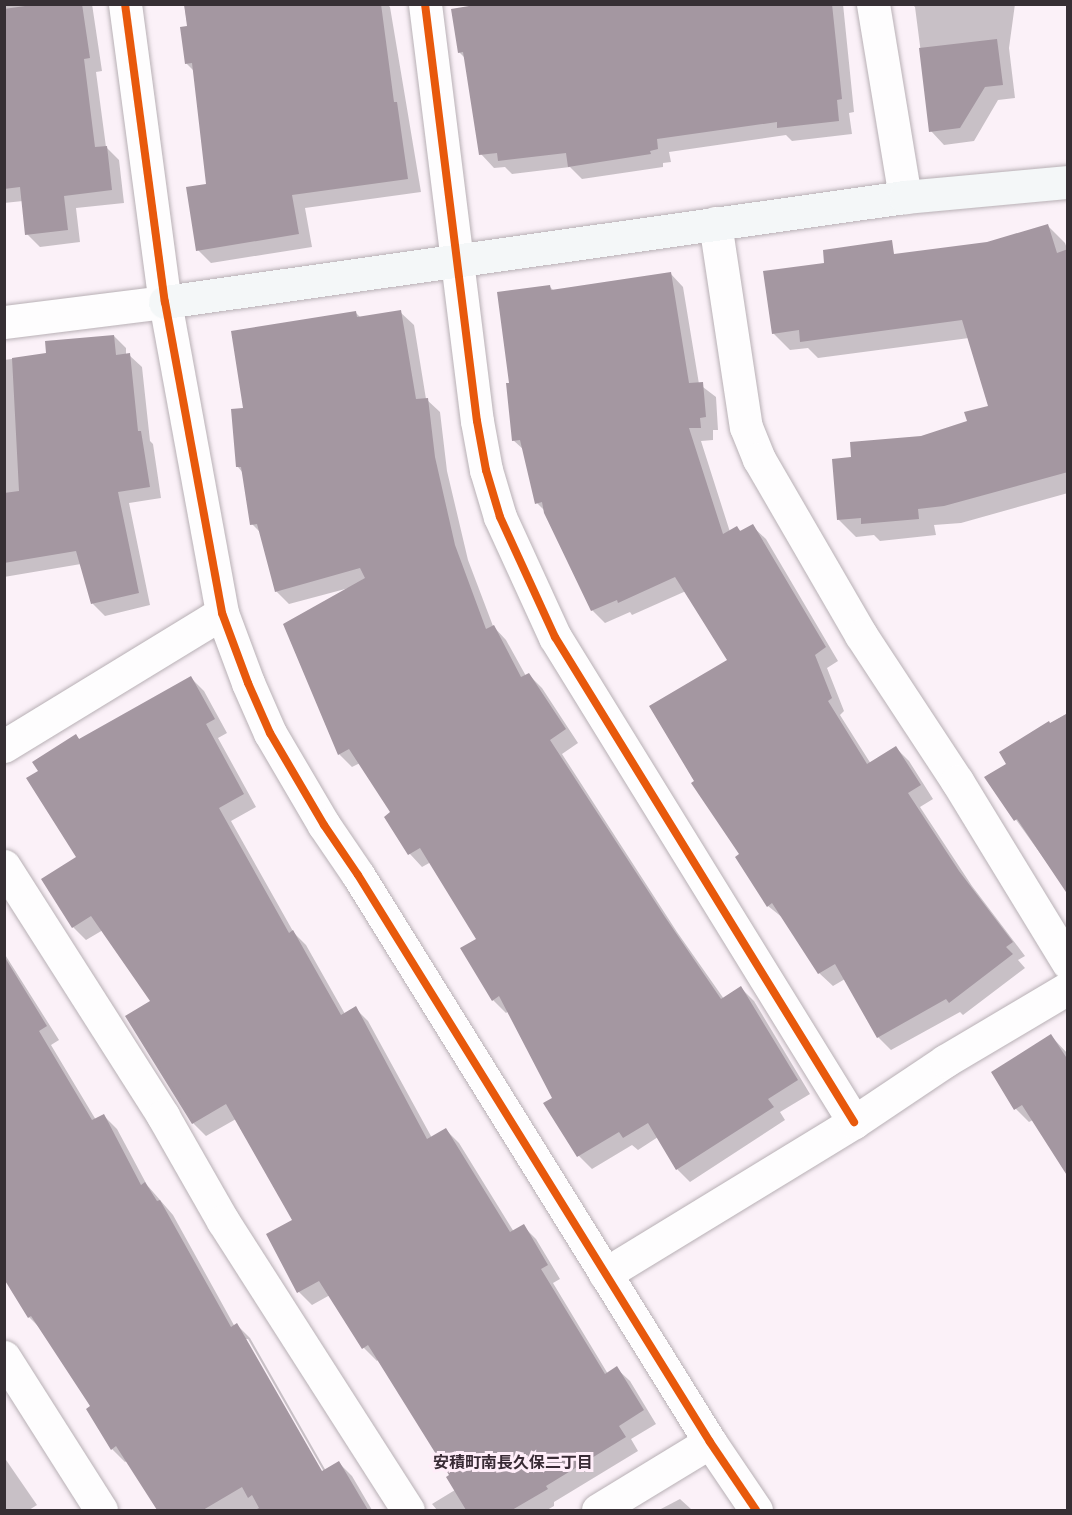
<!DOCTYPE html>
<html>
<head>
<meta charset="utf-8">
<style>
	body { margin:0 }
	#map { position:relative; width:1072px; height:1515px; overflow:hidden; background:#fbf1f8; font-family:"DM Sans","Noto Sans JP",sans-serif }
	div>[style] { position:absolute }
	[style*='--x'] { left:calc(var(--x)*1px); top:calc(var(--y)*1px); width:calc(var(--w)*1px); rotate:calc(var(--a)*1deg) }
	.shadow>* { inset:0; background:#0003 }
	.building>* { inset:0; background:#a497a1 }
	.roads { filter:drop-shadow(0 0 2px #b8b0b5) drop-shadow(0 0 2px #b8b0b5) }
	.street>* { height:33px; margin:-16.5px; padding:0 16.5px; transform-origin:16.5px; border-radius:16.5px; background:#fefdfe }
	.secondary>* { height:33px; margin:-16.5px; padding:0 16.5px; transform-origin:16.5px; border-radius:16.5px; background:#f4f7f8 }
	.cycleway>* { height:8px; margin:-4px; padding:0 4px; transform-origin:4px; border-radius:4px; background:#e8590c }
	span { translate:-50% -50%; white-space:nowrap; text-align:center; line-height:1.15; -webkit-text-stroke:6px #ffedf9; paint-order:stroke }
	.neighbourhood-label { font-size:16px; color:#392b35; font-weight:700 }
	.frame { position:absolute; inset:0; border:6px solid #362f34; pointer-events:none }
</style>
</head>
<body>
<div id="map">
	<div class="shadow">
		<div style="clip-path:polygon(4px 4px,92px 4px,102px 71px,96px 72px,106px 147px,119px 160px,124px 203px,76px 208px,80px 242px,40px 247px,27px 234px,23px 201px,4px 203px)"></div>
		<div style="clip-path:polygon(184px 4px,387px 4px,390px 7px,421px 192px,305px 208px,312px 247px,211px 263px,198px 250px,208px 185px,195px 72px,186px 63px,188px 28px)"></div>
		<div style="clip-path:polygon(472px 4px,843px 4px,854px 112px,849px 113px,852px 134px,792px 141px,786px 135px,669px 152px,671px 162px,663px 163px,663px 167px,582px 179px,570px 167px,512px 174px,505px 167px,494px 168px,481px 154px,465px 58px,459px 52px)"></div>
		<div style="clip-path:polygon(912px 4px,1015px 4px,1009px 48px,1015px 98px,998px 100px,974px 141px,944px 145px,931px 131px,915px 7px)"></div>
		<div style="clip-path:polygon(1048px 226px,1065px 243px,1068px 251px,1068px 493px,961px 523px,934px 525px,936px 535px,880px 541px,874px 535px,856px 537px,839px 520px,853px 458px,968px 422px,990px 407px,969px 338px,818px 358px,808px 348px,790px 350px,773px 333px,888px 256px,987px 244px)"></div>
		<div style="clip-path:polygon(670px 273px,683px 287px,699px 384px,716px 397px,718px 430px,713px 430px,713px 440px,701px 441px,730px 532px,737px 528px,742px 532px,752px 526px,766px 539px,838px 661px,827px 668px,844px 711px,840px 715px,871px 764px,896px 748px,909px 761px,933px 799px,920px 807px,972px 886px,1025px 956px,1018px 960px,1025px 968px,963px 1015px,960px 1012px,891px 1050px,878px 1037px,845px 979px,833px 986px,819px 973px,783px 918px,768px 906px,741px 855px,729px 660px,686px 591px,632px 615px,630px 612px,605px 623px,592px 610px,546px 512px,537px 503px,524px 450px,513px 440px,511px 384px,549px 286px,554px 291px)"></div>
		<div style="clip-path:polygon(355px 312px,361px 318px,400px 312px,414px 325px,426px 399px,440px 412px,447px 471px,468px 560px,493px 626px,506px 640px,526px 676px,529px 675px,542px 688px,578px 743px,562px 754px,677px 932px,724px 999px,741px 988px,754px 1001px,810px 1094px,780px 1112px,785px 1120px,690px 1182px,677px 1169px,658px 1137px,638px 1150px,632px 1145px,592px 1169px,579px 1156px,554px 1098px,509px 1011px,506px 1013px,493px 1000px,478px 940px,431px 862px,422px 867px,410px 854px,386px 817px,392px 813px,360px 763px,352px 767px,339px 754px,349px 588px,289px 604px,276px 591px,261px 533px,252px 524px,243px 473px,238px 467px,245px 409px)"></div>
		<div style="clip-path:polygon(114px 336px,126px 348px,126px 355px,129px 355px,142px 367px,150px 441px,153px 444px,161px 498px,129px 503px,150px 605px,105px 616px,93px 604px,81px 564px,4px 577px,4px 360px,48px 354px)"></div>
		<div style="clip-path:polygon(191px 678px,204px 691px,227px 733px,218px 738px,256px 807px,231px 821px,294px 933px,306px 945px,345px 1014px,355px 1008px,368px 1021px,432px 1138px,446px 1130px,459px 1143px,514px 1232px,523px 1226px,536px 1239px,560px 1279px,553px 1283px,608px 1374px,616px 1368px,630px 1381px,656px 1424px,631px 1439px,638px 1451px,554px 1502px,554px 1506px,547px 1510px,437px 1510px,432px 1504px,455px 1490px,452px 1475px,379px 1359px,377px 1361px,364px 1348px,330px 1295px,312px 1305px,299px 1292px,294px 1220px,236px 1119px,206px 1136px,193px 1123px,153px 1001px,103px 930px,86px 940px,73px 927px,78px 858px,40px 771px,76px 736px,80px 740px)"></div>
		<div style="clip-path:polygon(1068px 713px,1068px 892px,986px 778px,1008px 764px,1001px 753px)"></div>
		<div style="clip-path:polygon(evenodd,4px 953px,59px 1040px,51px 1045px,96px 1120px,104px 1116px,117px 1129px,147px 1185px,173px 1215px,235px 1327px,237px 1325px,250px 1338px,326px 1471px,339px 1463px,352px 1476px,372px 1510px,159px 1510px,127px 1461px,125px 1462px,112px 1449px,92px 1407px,42px 1330px,29px 1317px,4px 1275px,4px 953px,244px 1339px,248px 1339px,327px 1477px,324px 1478px,244px 1339px)"></div>
		<div style="clip-path:polygon(1051px 1036px,1068px 1054px,1068px 1173px,1033px 1120px,1029px 1122px,1016px 1109px,993px 1072px)"></div>
		<div style="clip-path:polygon(4px 1457px,37px 1505px,29px 1510px,4px 1510px)"></div>
		<div style="clip-path:polygon(680px 1499px,692px 1510px,659px 1510px)"></div>
	</div>
	<div class="building">
		<div style="clip-path:polygon(39px 4px,82px 4px,90px 58px,84px 59px,95px 147px,107px 146px,112px 190px,64px 196px,68px 230px,25px 235px,20px 187px,4px 189px,4px 9px)"></div>
		<div style="clip-path:polygon(184px 4px,381px 4px,394px 102px,397px 102px,408px 179px,292px 195px,299px 234px,196px 251px,186px 187px,206px 184px,192px 63px,185px 64px,180px 27px,187px 26px)"></div>
		<div style="clip-path:polygon(481px 4px,832px 4px,842px 99px,837px 100px,839px 121px,777px 128px,777px 122px,657px 139px,658px 149px,650px 151px,651px 154px,568px 167px,566px 153px,498px 161px,497px 153px,479px 155px,463px 52px,458px 53px,451px 9px)"></div>
		<div style="clip-path:polygon(997px 39px,1003px 85px,985px 87px,960px 128px,929px 132px,919px 48px)"></div>
		<div style="clip-path:polygon(1048px 224px,1057px 253px,1068px 249px,1068px 472px,944px 506px,918px 509px,919px 519px,861px 524px,861px 518px,837px 520px,832px 459px,851px 457px,850px 442px,921px 436px,967px 421px,964px 412px,988px 406px,962px 320px,800px 342px,799px 330px,772px 334px,763px 271px,824px 263px,823px 250px,892px 240px,894px 254px,987px 242px)"></div>
		<div style="clip-path:polygon(671px 272px,689px 383px,703px 382px,706px 417px,700px 418px,701px 428px,689px 428px,723px 534px,737px 526px,740px 531px,753px 524px,826px 647px,815px 655px,832px 698px,828px 701px,867px 764px,896px 746px,921px 785px,908px 793px,959px 871px,1013px 942px,1006px 947px,1013px 954px,949px 1003px,946px 999px,877px 1038px,835px 964px,818px 974px,772px 903px,767px 907px,735px 857px,739px 854px,691px 783px,694px 781px,649px 706px,727px 660px,675px 577px,618px 603px,617px 600px,591px 611px,544px 513px,542px 502px,535px 504px,520px 440px,512px 441px,506px 383px,509px 383px,497px 292px,550px 285px,551px 290px)"></div>
		<div style="clip-path:polygon(401px 310px,416px 399px,428px 398px,435px 457px,455px 545px,486px 629px,494px 625px,521px 677px,529px 673px,566px 729px,550px 740px,665px 917px,721px 999px,741px 986px,798px 1080px,768px 1099px,774px 1107px,676px 1170px,648px 1123px,623px 1138px,619px 1132px,577px 1157px,543px 1103px,552px 1098px,499px 996px,492px 1001px,460px 948px,476px 939px,420px 848px,408px 855px,384px 817px,390px 812px,349px 749px,338px 755px,283px 624px,365px 578px,360px 568px,275px 592px,257px 524px,250px 525px,241px 467px,236px 467px,231px 409px,243px 408px,231px 331px,356px 311px,357px 317px)"></div>
		<div style="clip-path:polygon(114px 335px,116px 355px,130px 353px,138px 431px,141px 431px,150px 487px,118px 492px,139px 593px,91px 604px,76px 551px,4px 563px,4px 493px,19px 491px,12px 358px,46px 353px,45px 341px)"></div>
		<div style="clip-path:polygon(191px 676px,215px 719px,206px 724px,244px 794px,219px 808px,289px 933px,293px 930px,341px 1015px,356px 1006px,427px 1139px,446px 1128px,510px 1232px,524px 1224px,548px 1265px,541px 1269px,605px 1374px,617px 1366px,644px 1410px,619px 1426px,626px 1437px,546px 1486px,548px 1489px,512px 1510px,466px 1510px,446px 1477px,449px 1475px,368px 1345px,362px 1349px,319px 1281px,297px 1293px,266px 1234px,292px 1220px,226px 1104px,192px 1124px,125px 1016px,150px 1001px,91px 916px,72px 928px,41px 879px,76px 857px,26px 778px,38px 771px,32px 762px,76px 734px,79px 739px)"></div>
		<div style="clip-path:polygon(1068px 713px,1068px 895px,1017px 819px,1014px 821px,984px 777px,1006px 764px,999px 752px,1049px 721px,1050px 723px)"></div>
		<div style="clip-path:polygon(4px 956px,47px 1026px,39px 1031px,92px 1120px,104px 1114px,141px 1185px,145px 1182px,157px 1201px,160px 1200px,231px 1327px,237px 1323px,322px 1471px,339px 1461px,368px 1510px,255px 1510px,259px 1508px,252px 1495px,248px 1498px,242px 1487px,203px 1510px,157px 1510px,116px 1446px,111px 1450px,86px 1409px,90px 1406px,31px 1316px,28px 1318px,4px 1279px)"></div>
		<div style="clip-path:polygon(1051px 1034px,1068px 1060px,1068px 1177px,1022px 1105px,1014px 1110px,991px 1072px)"></div>
	</div>
	<div class="roads">
		<div class="street">
			<div style="--x:125;--y:4;--w:301;--a:82.4"></div>
			<div style="--x:165;--y:302;--w:316;--a:79.6"></div>
			<div style="--x:222;--y:613;--w:75;--a:69.6"></div>
			<div style="--x:248;--y:683;--w:55;--a:66.3"></div>
			<div style="--x:270;--y:733;--w:107;--a:59.6"></div>
			<div style="--x:324;--y:825;--w:60;--a:55.8"></div>
			<div style="--x:358;--y:875;--w:667;--a:58.17"></div>
			<div style="--x:710;--y:1442;--w:82;--a:55.9"></div>
			<div style="--x:425;--y:4;--w:420;--a:82.9"></div>
			<div style="--x:477;--y:421;--w:50;--a:79.6"></div>
			<div style="--x:486;--y:470;--w:49;--a:73.4"></div>
			<div style="--x:500;--y:517;--w:132;--a:65.4"></div>
			<div style="--x:555;--y:637;--w:570;--a:58.35"></div>
			<div style="--x:873;--y:4;--w:196;--a:80.6"></div>
			<div style="--x:715;--y:223;--w:206;--a:81.4"></div>
			<div style="--x:746;--y:427;--w:35;--a:68"></div>
			<div style="--x:759;--y:459;--w:203;--a:59.9"></div>
			<div style="--x:861;--y:635;--w:175;--a:56.7"></div>
			<div style="--x:957;--y:781;--w:213;--a:58.6"></div>
			<div style="--x:4;--y:322;--w:162;--a:-7.1"></div>
			<div style="--x:4;--y:746;--w:255;--a:-31.4"></div>
			<div style="--x:4;--y:866;--w:296;--a:57.5"></div>
			<div style="--x:163;--y:1116;--w:121;--a:60.3"></div>
			<div style="--x:223;--y:1221;--w:343;--a:57.4"></div>
			<div style="--x:605;--y:1274;--w:292;--a:-31.4"></div>
			<div style="--x:854;--y:1122;--w:110;--a:-33.8"></div>
			<div style="--x:945;--y:1061;--w:143;--a:-30.7"></div>
			<div style="--x:4;--y:1357;--w:181;--a:57.6"></div>
			<div style="--x:598;--y:1510;--w:131;--a:-31.3"></div>
		</div>
		<div class="secondary">
			<div style="--x:165;--y:302;--w:747;--a:-8.08"></div>
			<div style="--x:905;--y:197;--w:164;--a:-5.3"></div>
		</div>
	</div>
	<div class="cycleway">
		<div style="--x:125;--y:4;--w:301;--a:82.4"></div>
		<div style="--x:165;--y:302;--w:316;--a:79.6"></div>
		<div style="--x:222;--y:613;--w:75;--a:69.6"></div>
		<div style="--x:248;--y:683;--w:55;--a:66.3"></div>
		<div style="--x:270;--y:733;--w:107;--a:59.6"></div>
		<div style="--x:324;--y:825;--w:60;--a:55.8"></div>
		<div style="--x:358;--y:875;--w:667;--a:58.17"></div>
		<div style="--x:710;--y:1442;--w:82;--a:55.9"></div>
		<div style="--x:425;--y:4;--w:420;--a:82.9"></div>
		<div style="--x:477;--y:421;--w:50;--a:79.6"></div>
		<div style="--x:486;--y:470;--w:49;--a:73.4"></div>
		<div style="--x:500;--y:517;--w:132;--a:65.4"></div>
		<div style="--x:555;--y:637;--w:570;--a:58.35"></div>
	</div>
	<div class="neighbourhood-label">
		<span style="left:513px;top:1463px">安積町南長久保二丁目</span>
	</div>
	<div class="frame"></div>
</div>
</body>
</html>
